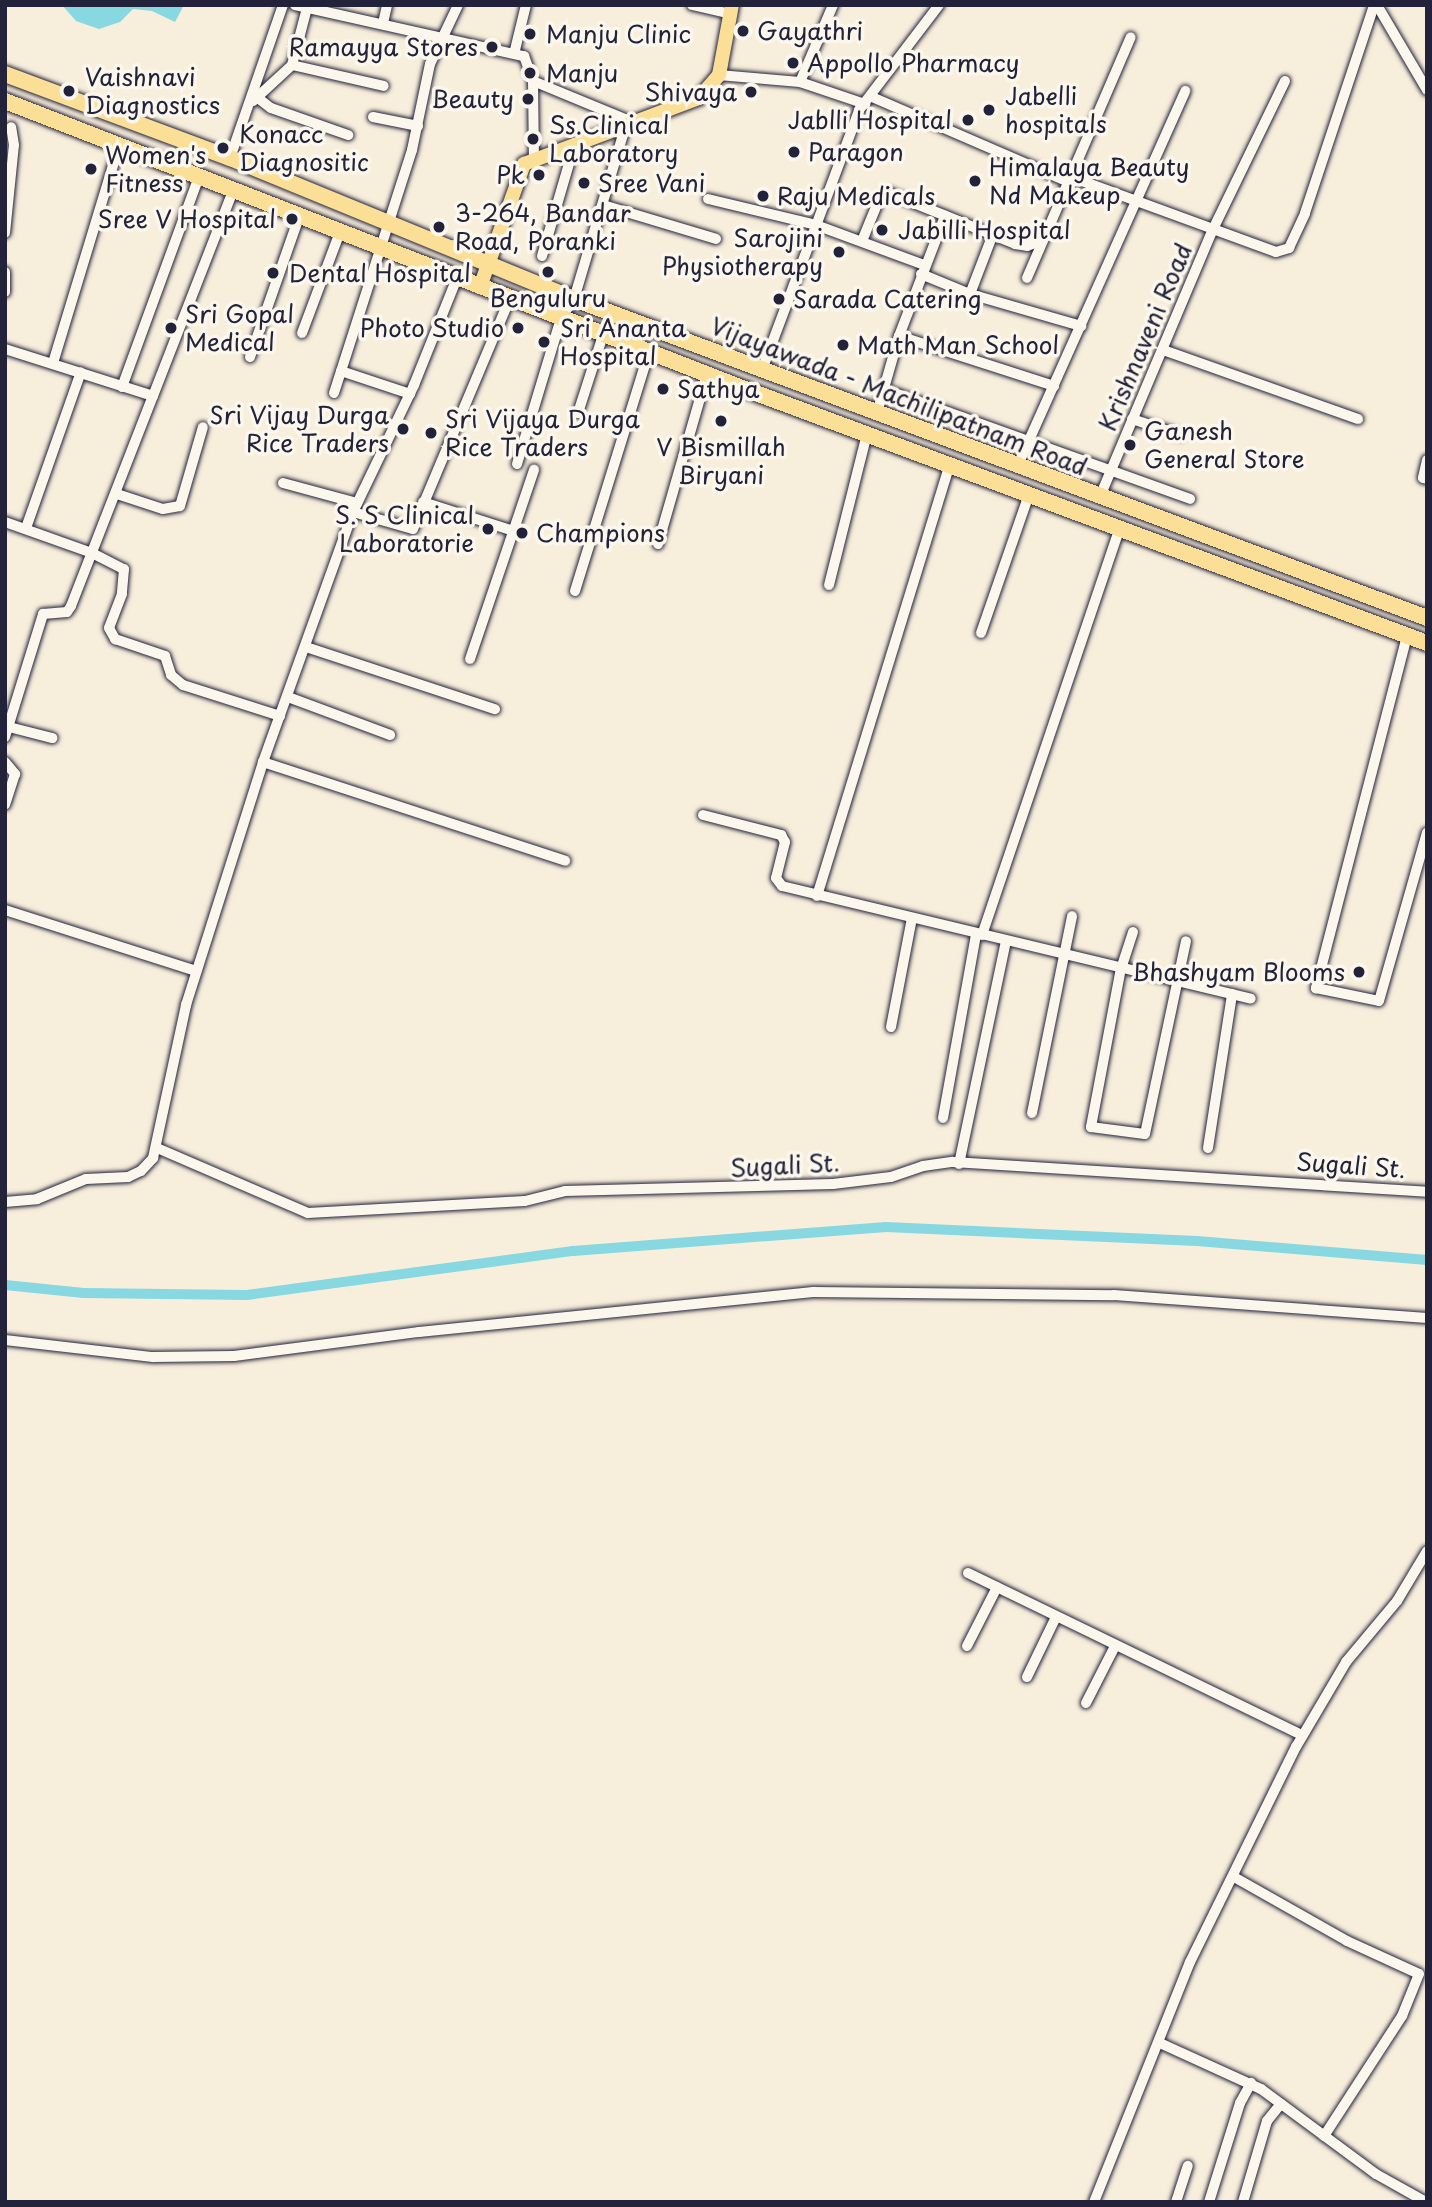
<!DOCTYPE html>
<html>
<head>
<meta charset="utf-8">
<style>
	body { margin:0 }
	#map { position:relative; width:1432px; height:2207px; overflow:hidden; background:#f8eedc; font-family:"Playpen Sans",sans-serif }
	div>[style] { position:absolute }
	[style*='--x'] { left:calc(var(--x)*1px); top:calc(var(--y)*1px); width:calc(var(--w)*1px); rotate:calc(var(--a)*1deg) }
	.water>* { inset:0; background:#87d8e0 }
	.canal>* { height:10px; margin:-5px; padding:0 5px; transform-origin:5px; border-radius:5px; background:#87d8e0 }
	.roads { filter:drop-shadow(0 0 2px #22223b) drop-shadow(0 0 2px #22223b) }
	.minor>* { height:10px; margin:-5px; padding:0 5px; transform-origin:5px; border-radius:5px; background:#fbf7ec }
	.major>* { height:14px; margin:-7px; padding:0 7px; transform-origin:7px; border-radius:7px; background:#fbdf96 }
	.highway>* { height:16px; margin:-8px; padding:0 8px; transform-origin:8px; border-radius:8px; background:#fbdf96 }
	.dots>* { width:19px; height:19px; translate:-50% -50%; box-sizing:border-box; border:4px solid #fbf7ec; border-radius:50% }
	span { translate:-50% -50%; white-space:nowrap; text-align:center; line-height:1.15; -webkit-text-stroke:7px #fbf7ec; paint-order:stroke }
	.poi-label { font-size:24px; color:#22223b }
	.left { translate:0 -50%; text-align:left }
	.right { translate:-100% -50%; text-align:right }
	.street-label { font-size:24px; color:#22223b }
	.frame { position:absolute; inset:0; border:7px solid #22223b; pointer-events:none }
</style>
</head>
<body>
<div id="map">
	<div class="water">
		<div style="clip-path:polygon(62px 5px,184px 5px,175px 22px,152px 11px,133px 9px,120px 22px,99px 29px,76px 21px)"></div>
	</div>
	<div class="canal">
		<div style="--x:5;--y:1285;--w:79;--a:5.8"></div>
		<div style="--x:84;--y:1293;--w:163;--a:0.7"></div>
		<div style="--x:247;--y:1295;--w:329;--a:-7.7"></div>
		<div style="--x:573;--y:1251;--w:314;--a:-4.4"></div>
		<div style="--x:886;--y:1227;--w:311;--a:2.6"></div>
		<div style="--x:1197;--y:1241;--w:231;--a:4.7"></div>
	</div>
	<div class="roads">
		<div class="minor">
			<div style="--x:295;--y:5;--w:235;--a:12.6"></div>
			<div style="--x:524;--y:56;--w:27;--a:70"></div>
			<div style="--x:533;--y:81;--w:77;--a:89.3"></div>
			<div style="--x:692;--y:5;--w:40;--a:13"></div>
			<div style="--x:1377;--y:5;--w:99;--a:59.5"></div>
			<div style="--x:307;--y:8;--w:59;--a:104.7"></div>
			<div style="--x:292;--y:65;--w:94;--a:12.9"></div>
			<div style="--x:383;--y:23;--w:18;--a:-77"></div>
			<div style="--x:515;--y:50;--w:46;--a:-76.3"></div>
			<div style="--x:719;--y:75;--w:81;--a:4.9"></div>
			<div style="--x:800;--y:82;--w:69;--a:18.7"></div>
			<div style="--x:533;--y:81;--w:113;--a:22.5"></div>
			<div style="--x:1285;--y:81;--w:165;--a:115.9"></div>
			<div style="--x:1213;--y:229;--w:67;--a:20.1"></div>
			<div style="--x:1276;--y:252;--w:14;--a:-17"></div>
			<div style="--x:1289;--y:248;--w:38;--a:-65"></div>
			<div style="--x:1305;--y:213;--w:219;--a:-71.6"></div>
			<div style="--x:800;--y:82;--w:84;--a:-66.8"></div>
			<div style="--x:872;--y:97;--w:214;--a:23.4"></div>
			<div style="--x:1068;--y:182;--w:14;--a:-4"></div>
			<div style="--x:1082;--y:181;--w:140;--a:20.1"></div>
			<div style="--x:1213;--y:229;--w:291;--a:112.9"></div>
			<div style="--x:258;--y:98;--w:16;--a:38"></div>
			<div style="--x:271;--y:108;--w:82;--a:19.3"></div>
			<div style="--x:253;--y:101;--w:53;--a:-42.7"></div>
			<div style="--x:373;--y:117;--w:46;--a:11.3"></div>
			<div style="--x:230;--y:158;--w:162;--a:-70.9"></div>
			<div style="--x:708;--y:199;--w:111;--a:13.5"></div>
			<div style="--x:816;--y:225;--w:115;--a:20.3"></div>
			<div style="--x:603;--y:205;--w:118;--a:16.7"></div>
			<div style="--x:5;--y:233;--w:88;--a:-84.2"></div>
			<div style="--x:14;--y:145;--w:18;--a:-99"></div>
			<div style="--x:862;--y:241;--w:42;--a:-67.7"></div>
			<div style="--x:878;--y:202;--w:14;--a:-39"></div>
			<div style="--x:889;--y:193;--w:136;--a:22"></div>
			<div style="--x:1015;--y:244;--w:12;--a:9"></div>
			<div style="--x:1027;--y:246;--w:16;--a:-22"></div>
			<div style="--x:542;--y:256;--w:118;--a:-73.7"></div>
			<div style="--x:5;--y:272;--w:20;--a:90"></div>
			<div style="--x:921;--y:274;--w:53;--a:22.2"></div>
			<div style="--x:970;--y:294;--w:116;--a:16.1"></div>
			<div style="--x:1027;--y:278;--w:262;--a:-66.7"></div>
			<div style="--x:970;--y:294;--w:64;--a:-69"></div>
			<div style="--x:302;--y:333;--w:108;--a:-69.4"></div>
			<div style="--x:899;--y:336;--w:163;--a:17.9"></div>
			<div style="--x:5;--y:349;--w:155;--a:17.6"></div>
			<div style="--x:153;--y:396;--w:223;--a:-68.7"></div>
			<div style="--x:1163;--y:350;--w:207;--a:19.5"></div>
			<div style="--x:250;--y:357;--w:151;--a:-70.7"></div>
			<div style="--x:53;--y:363;--w:227;--a:-73.1"></div>
			<div style="--x:762;--y:370;--w:278;--a:-69.5"></div>
			<div style="--x:859;--y:110;--w:132;--a:-52.7"></div>
			<div style="--x:341;--y:371;--w:73;--a:18.4"></div>
			<div style="--x:122;--y:387;--w:227;--a:-69.9"></div>
			<div style="--x:886;--y:390;--w:323;--a:19.7"></div>
			<div style="--x:334;--y:393;--w:255;--a:-72.2"></div>
			<div style="--x:412;--y:150;--w:88;--a:-78.2"></div>
			<div style="--x:430;--y:64;--w:65;--a:-64.6"></div>
			<div style="--x:578;--y:413;--w:82;--a:-72.2"></div>
			<div style="--x:877;--y:413;--w:80;--a:-74.1"></div>
			<div style="--x:899;--y:336;--w:129;--a:-69"></div>
			<div style="--x:1132;--y:419;--w:51;--a:18.4"></div>
			<div style="--x:1427;--y:460;--w:18;--a:103"></div>
			<div style="--x:1423;--y:478;--w:4;--a:14"></div>
			<div style="--x:517;--y:464;--w:152;--a:-73.2"></div>
			<div style="--x:561;--y:318;--w:23;--a:-56"></div>
			<div style="--x:574;--y:299;--w:178;--a:-73.4"></div>
			<div style="--x:1018;--y:465;--w:410;--a:-65.9"></div>
			<div style="--x:283;--y:483;--w:77;--a:15.1"></div>
			<div style="--x:117;--y:494;--w:48;--a:18.1"></div>
			<div style="--x:163;--y:509;--w:17;--a:-10"></div>
			<div style="--x:180;--y:506;--w:82;--a:-73.8"></div>
			<div style="--x:423;--y:502;--w:96;--a:17.7"></div>
			<div style="--x:353;--y:512;--w:62;--a:15.8"></div>
			<div style="--x:413;--y:529;--w:251;--a:-67.2"></div>
			<div style="--x:5;--y:522;--w:92;--a:19.6"></div>
			<div style="--x:92;--y:553;--w:36;--a:27"></div>
			<div style="--x:124;--y:569;--w:25;--a:95"></div>
			<div style="--x:122;--y:594;--w:36;--a:111"></div>
			<div style="--x:109;--y:628;--w:13;--a:61"></div>
			<div style="--x:115;--y:639;--w:53;--a:18.8"></div>
			<div style="--x:165;--y:656;--w:20;--a:72"></div>
			<div style="--x:171;--y:675;--w:16;--a:40"></div>
			<div style="--x:183;--y:685;--w:102;--a:17.7"></div>
			<div style="--x:26;--y:528;--w:165;--a:-70.6"></div>
			<div style="--x:658;--y:544;--w:177;--a:-73.9"></div>
			<div style="--x:829;--y:585;--w:156;--a:-75.9"></div>
			<div style="--x:575;--y:591;--w:250;--a:-72.8"></div>
			<div style="--x:981;--y:633;--w:147;--a:-70.9"></div>
			<div style="--x:1407;--y:636;--w:364;--a:104.5"></div>
			<div style="--x:1316;--y:988;--w:64;--a:11.7"></div>
			<div style="--x:1379;--y:1001;--w:175;--a:-74.1"></div>
			<div style="--x:306;--y:647;--w:199;--a:18.2"></div>
			<div style="--x:470;--y:659;--w:200;--a:-71.3"></div>
			<div style="--x:288;--y:697;--w:109;--a:20.4"></div>
			<div style="--x:5;--y:726;--w:49;--a:14.3"></div>
			<div style="--x:5;--y:737;--w:129;--a:-72.8"></div>
			<div style="--x:43;--y:614;--w:24;--a:-5"></div>
			<div style="--x:67;--y:612;--w:7;--a:-56"></div>
			<div style="--x:71;--y:606;--w:225;--a:-68.7"></div>
			<div style="--x:5;--y:762;--w:16;--a:50"></div>
			<div style="--x:15;--y:774;--w:32;--a:108"></div>
			<div style="--x:263;--y:762;--w:318;--a:18.1"></div>
			<div style="--x:703;--y:815;--w:81;--a:14.4"></div>
			<div style="--x:781;--y:835;--w:8;--a:60"></div>
			<div style="--x:785;--y:842;--w:37;--a:104"></div>
			<div style="--x:776;--y:878;--w:10;--a:53"></div>
			<div style="--x:782;--y:886;--w:482;--a:13.5"></div>
			<div style="--x:817;--y:896;--w:452;--a:-72.9"></div>
			<div style="--x:5;--y:910;--w:201;--a:17.7"></div>
			<div style="--x:1133;--y:932;--w:38;--a:108"></div>
			<div style="--x:1121;--y:968;--w:162;--a:100.7"></div>
			<div style="--x:1091;--y:1127;--w:54;--a:7.4"></div>
			<div style="--x:1145;--y:1134;--w:197;--a:-78"></div>
			<div style="--x:982;--y:935;--w:430;--a:-71.3"></div>
			<div style="--x:891;--y:1027;--w:111;--a:-79.1"></div>
			<div style="--x:1032;--y:1113;--w:201;--a:-78.5"></div>
			<div style="--x:943;--y:1118;--w:187;--a:-79.8"></div>
			<div style="--x:157;--y:1148;--w:164;--a:23.3"></div>
			<div style="--x:308;--y:1213;--w:217;--a:-3.2"></div>
			<div style="--x:525;--y:1201;--w:41;--a:-14"></div>
			<div style="--x:565;--y:1191;--w:268;--a:-1.5"></div>
			<div style="--x:833;--y:1184;--w:58;--a:-6.9"></div>
			<div style="--x:891;--y:1177;--w:34;--a:-19"></div>
			<div style="--x:923;--y:1166;--w:30;--a:-8"></div>
			<div style="--x:953;--y:1162;--w:475;--a:3.6"></div>
			<div style="--x:1208;--y:1148;--w:156;--a:-81.1"></div>
			<div style="--x:959;--y:1164;--w:228;--a:-78.1"></div>
			<div style="--x:5;--y:1202;--w:32;--a:-5"></div>
			<div style="--x:37;--y:1199;--w:53;--a:-22.2"></div>
			<div style="--x:86;--y:1179;--w:42;--a:-2.7"></div>
			<div style="--x:128;--y:1177;--w:14;--a:-25"></div>
			<div style="--x:141;--y:1171;--w:18;--a:-47"></div>
			<div style="--x:153;--y:1158;--w:157;--a:-77.8"></div>
			<div style="--x:186;--y:1005;--w:255;--a:-72.4"></div>
			<div style="--x:263;--y:762;--w:266;--a:-70.2"></div>
			<div style="--x:353;--y:512;--w:141;--a:-64.3"></div>
			<div style="--x:414;--y:385;--w:115;--a:-68.1"></div>
			<div style="--x:5;--y:1340;--w:149;--a:6.6"></div>
			<div style="--x:153;--y:1357;--w:81;--a:-0.7"></div>
			<div style="--x:234;--y:1356;--w:187;--a:-7.4"></div>
			<div style="--x:419;--y:1332;--w:396;--a:-5.8"></div>
			<div style="--x:813;--y:1292;--w:301;--a:0.6"></div>
			<div style="--x:1114;--y:1295;--w:314;--a:4.2"></div>
			<div style="--x:968;--y:1573;--w:371;--a:25.9"></div>
			<div style="--x:967;--y:1646;--w:66;--a:-63"></div>
			<div style="--x:1027;--y:1677;--w:67;--a:-64.2"></div>
			<div style="--x:1086;--y:1703;--w:64;--a:-63"></div>
			<div style="--x:1234;--y:1877;--w:130;--a:29.5"></div>
			<div style="--x:1347;--y:1941;--w:79;--a:24.6"></div>
			<div style="--x:1419;--y:1974;--w:45;--a:112"></div>
			<div style="--x:1402;--y:2016;--w:143;--a:123"></div>
			<div style="--x:1160;--y:2043;--w:111;--a:24.5"></div>
			<div style="--x:1261;--y:2089;--w:143;--a:36.5"></div>
			<div style="--x:1376;--y:2174;--w:57;--a:29.2"></div>
			<div style="--x:1094;--y:2202;--w:258;--a:-68.2"></div>
			<div style="--x:1190;--y:1962;--w:240;--a:-63.8"></div>
			<div style="--x:1296;--y:1747;--w:99;--a:-59.5"></div>
			<div style="--x:1346;--y:1662;--w:80;--a:-50.1"></div>
			<div style="--x:1397;--y:1601;--w:58;--a:-59"></div>
			<div style="--x:1176;--y:2202;--w:38;--a:-72"></div>
			<div style="--x:1209;--y:2202;--w:104;--a:-72.6"></div>
			<div style="--x:1240;--y:2103;--w:23;--a:-61"></div>
			<div style="--x:1243;--y:2202;--w:84;--a:-73.5"></div>
			<div style="--x:1267;--y:2121;--w:22;--a:-51"></div>
		</div>
		<div class="major">
			<div style="--x:480;--y:287;--w:131;--a:-70.3"></div>
			<div style="--x:524;--y:164;--w:187;--a:-20.7"></div>
			<div style="--x:699;--y:98;--w:30;--a:-49"></div>
			<div style="--x:719;--y:75;--w:71;--a:-79.5"></div>
		</div>
		<div class="highway">
			<div style="--x:5;--y:74;--w:240;--a:20.5"></div>
			<div style="--x:230;--y:158;--w:372;--a:22.3"></div>
			<div style="--x:574;--y:299;--w:911;--a:20.5"></div>
			<div style="--x:5;--y:101;--w:786;--a:21.27"></div>
			<div style="--x:737;--y:386;--w:736;--a:20.43"></div>
		</div>
	</div>
	<div class="dots">
		<div style="left:743px;top:31px;background:#22223b"></div>
		<div style="left:530px;top:34px;background:#22223b"></div>
		<div style="left:492px;top:47px;background:#22223b"></div>
		<div style="left:793px;top:63px;background:#22223b"></div>
		<div style="left:530px;top:73px;background:#22223b"></div>
		<div style="left:69px;top:91px;background:#22223b"></div>
		<div style="left:751px;top:92px;background:#22223b"></div>
		<div style="left:528px;top:99px;background:#22223b"></div>
		<div style="left:989px;top:110px;background:#22223b"></div>
		<div style="left:968px;top:120px;background:#22223b"></div>
		<div style="left:533px;top:139px;background:#22223b"></div>
		<div style="left:223px;top:148px;background:#22223b"></div>
		<div style="left:794px;top:152px;background:#22223b"></div>
		<div style="left:91px;top:169px;background:#22223b"></div>
		<div style="left:539px;top:175px;background:#22223b"></div>
		<div style="left:975px;top:181px;background:#22223b"></div>
		<div style="left:584px;top:183px;background:#22223b"></div>
		<div style="left:763px;top:196px;background:#22223b"></div>
		<div style="left:292px;top:219px;background:#22223b"></div>
		<div style="left:439px;top:227px;background:#22223b"></div>
		<div style="left:882px;top:230px;background:#22223b"></div>
		<div style="left:839px;top:252px;background:#22223b"></div>
		<div style="left:548px;top:272px;background:#22223b"></div>
		<div style="left:273px;top:273px;background:#22223b"></div>
		<div style="left:779px;top:299px;background:#22223b"></div>
		<div style="left:171px;top:328px;background:#22223b"></div>
		<div style="left:518px;top:328px;background:#22223b"></div>
		<div style="left:544px;top:342px;background:#22223b"></div>
		<div style="left:843px;top:345px;background:#22223b"></div>
		<div style="left:663px;top:389px;background:#22223b"></div>
		<div style="left:721px;top:421px;background:#22223b"></div>
		<div style="left:403px;top:429px;background:#22223b"></div>
		<div style="left:431px;top:433px;background:#22223b"></div>
		<div style="left:1130px;top:445px;background:#22223b"></div>
		<div style="left:488px;top:529px;background:#22223b"></div>
		<div style="left:522px;top:533px;background:#22223b"></div>
		<div style="left:1359px;top:972px;background:#22223b"></div>
	</div>
	<div class="poi-label">
		<span class="left" style="left:757px;top:31px">Gayathri</span>
		<span class="left" style="left:546px;top:34px">Manju Clinic</span>
		<span class="right" style="left:478px;top:47px">Ramayya Stores</span>
		<span class="left" style="left:807px;top:63px">Appollo Pharmacy</span>
		<span class="left" style="left:546px;top:73px">Manju</span>
		<span class="left" style="left:85px;top:91px">Vaishnavi<br>Diagnostics</span>
		<span class="right" style="left:737px;top:92px">Shivaya</span>
		<span class="left" style="left:1005px;top:110px">Jabelli<br>hospitals</span>
		<span class="right" style="left:514px;top:99px">Beauty</span>
		<span class="right" style="left:952px;top:120px">Jablli Hospital</span>
		<span class="left" style="left:549px;top:139px">Ss.Clinical<br>Laboratory</span>
		<span class="left" style="left:239px;top:148px">Konacc<br>Diagnositic</span>
		<span class="left" style="left:808px;top:152px">Paragon</span>
		<span class="left" style="left:105px;top:169px">Women's<br>Fitness</span>
		<span class="left" style="left:989px;top:181px">Himalaya Beauty<br>Nd Makeup</span>
		<span class="right" style="left:525px;top:175px">Pk</span>
		<span class="left" style="left:598px;top:183px">Sree Vani</span>
		<span class="left" style="left:777px;top:196px">Raju Medicals</span>
		<span class="left" style="left:455px;top:227px">3-264, Bandar<br>Road, Poranki</span>
		<span class="right" style="left:276px;top:219px">Sree V Hospital</span>
		<span class="left" style="left:898px;top:230px">Jabilli Hospital</span>
		<span class="right" style="left:823px;top:252px">Sarojini<br>Physiotherapy</span>
		<span class="left" style="left:289px;top:273px">Dental Hospital</span>
		<span style="left:548px;top:298px">Benguluru</span>
		<span class="left" style="left:793px;top:299px">Sarada Catering</span>
		<span class="left" style="left:185px;top:328px">Sri Gopal<br>Medical</span>
		<span class="right" style="left:504px;top:328px">Photo Studio</span>
		<span class="left" style="left:560px;top:342px">Sri Ananta<br>Hospital</span>
		<span class="left" style="left:857px;top:345px">Math Man School</span>
		<span class="left" style="left:677px;top:389px">Sathya</span>
		<span class="right" style="left:389px;top:429px">Sri Vijay Durga<br>Rice Traders</span>
		<span class="left" style="left:445px;top:433px">Sri Vijaya Durga<br>Rice Traders</span>
		<span class="left" style="left:1144px;top:445px">Ganesh<br>General Store</span>
		<span style="left:721px;top:461px">V Bismillah<br>Biryani</span>
		<span class="right" style="left:474px;top:529px">S. S Clinical<br>Laboratorie</span>
		<span class="left" style="left:536px;top:533px">Champions</span>
		<span class="right" style="left:1345px;top:972px">Bhashyam Blooms</span>
	</div>
	<div class="street-label">
		<span style="left:1145px;top:337px;rotate:-67deg">Krishnaveni Road</span>
		<span style="left:899px;top:396px;rotate:21deg">Vijayawada - Machilipatnam Road</span>
		<span style="left:785px;top:1165px;rotate:-3deg">Sugali St.</span>
		<span style="left:1351px;top:1165px;rotate:4deg">Sugali St.</span>
	</div>
	<div class="frame"></div>
</div>
</body>
</html>
